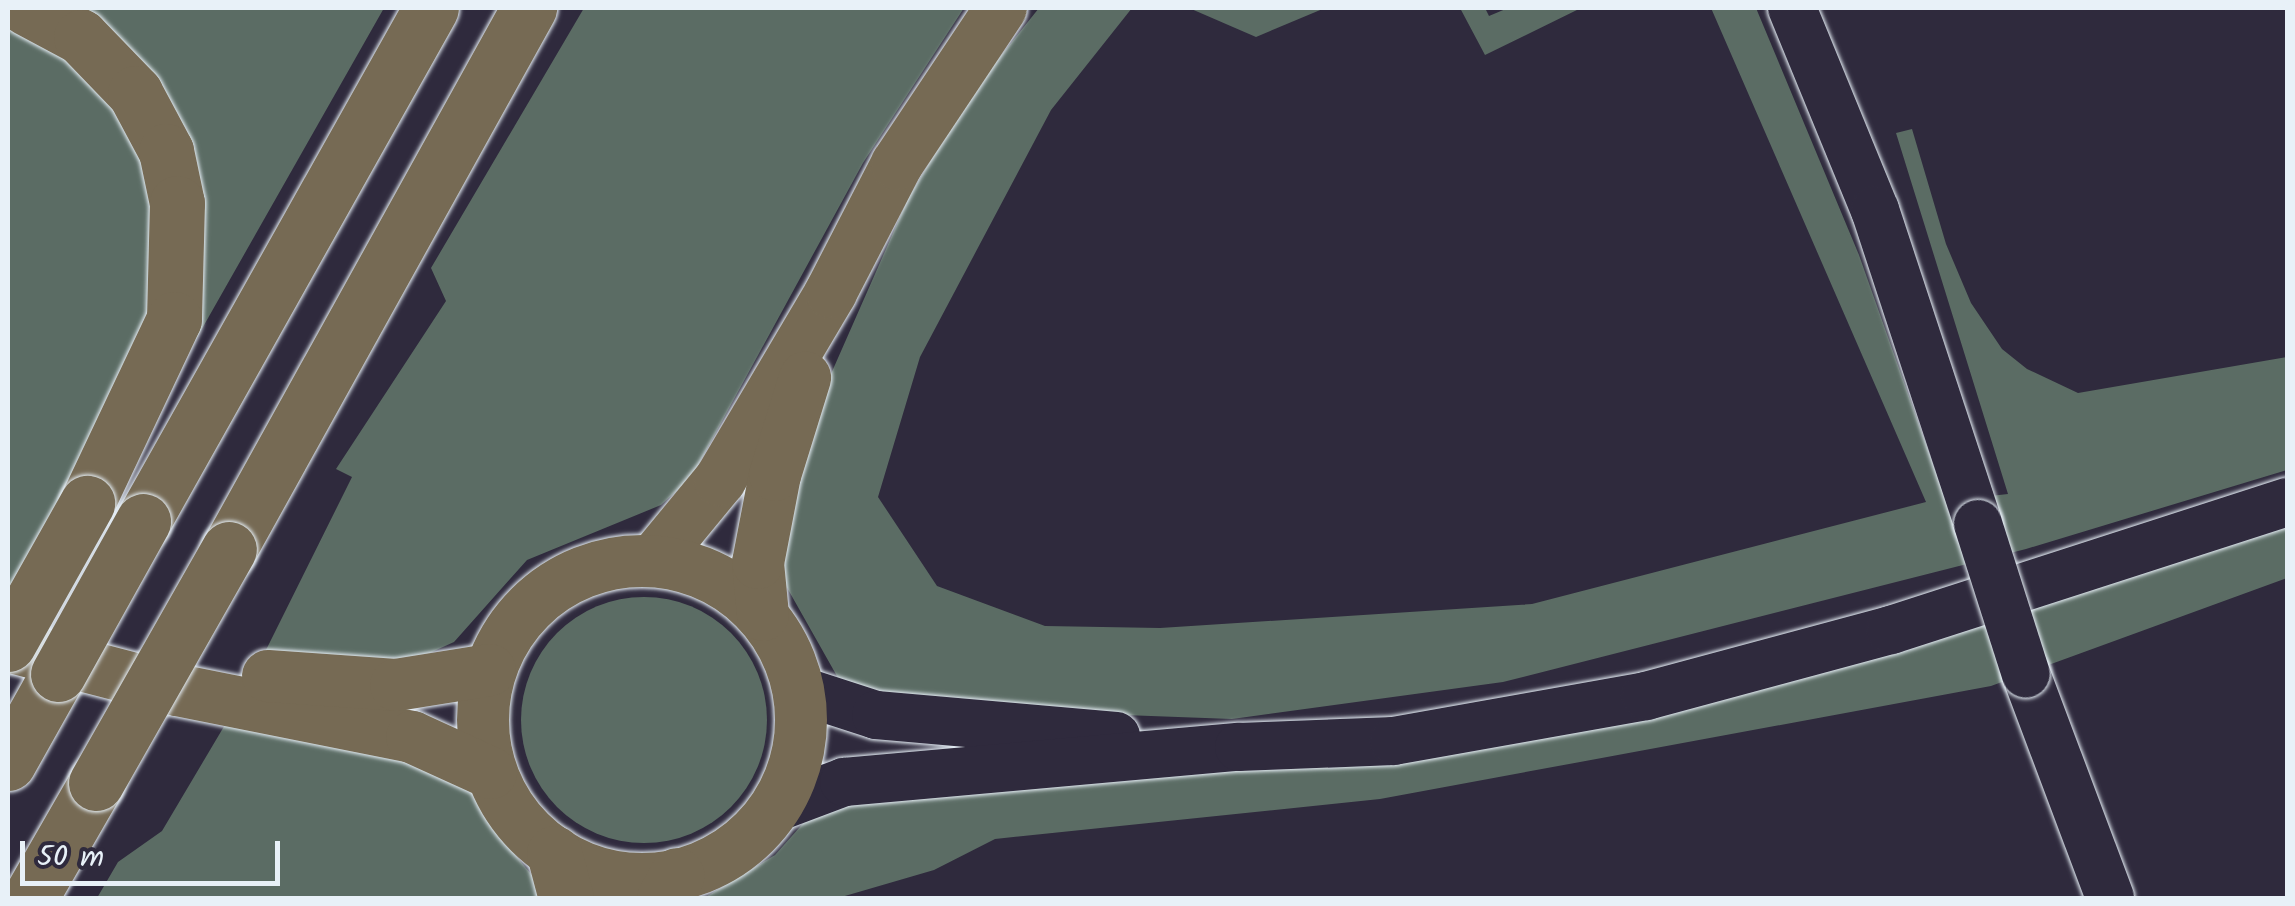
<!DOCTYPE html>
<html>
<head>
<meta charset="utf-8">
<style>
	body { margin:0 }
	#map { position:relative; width:2295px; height:906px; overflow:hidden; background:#2f2a3d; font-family:Kalam,sans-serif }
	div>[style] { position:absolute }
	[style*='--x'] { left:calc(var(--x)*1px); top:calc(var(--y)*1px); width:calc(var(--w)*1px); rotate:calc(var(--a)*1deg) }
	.green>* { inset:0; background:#5b6c64 }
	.round { border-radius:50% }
	.roads { filter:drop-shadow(0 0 2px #e8f1f8) drop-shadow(0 0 2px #e8f1f8) }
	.secondary>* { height:48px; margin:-24px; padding:0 24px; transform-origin:24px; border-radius:24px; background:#2f2a3d }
	.primary>* { height:52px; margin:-26px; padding:0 26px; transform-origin:26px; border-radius:26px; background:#766a54 }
	.primary>.ring { margin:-26px; padding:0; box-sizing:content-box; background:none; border:52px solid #766a54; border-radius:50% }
	.highway>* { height:55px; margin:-27.5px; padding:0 27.5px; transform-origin:27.5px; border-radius:27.5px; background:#766a54 }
	.bridges { filter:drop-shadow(0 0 2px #e8f1f8) drop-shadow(0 0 2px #e8f1f8) }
	.secondary-bridge>* { height:48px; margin:-24px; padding:0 24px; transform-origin:24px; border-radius:24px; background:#2f2a3d }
	.highway-bridge>* { height:55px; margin:-27.5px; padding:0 27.5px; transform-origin:27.5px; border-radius:27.5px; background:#766a54 }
	span { translate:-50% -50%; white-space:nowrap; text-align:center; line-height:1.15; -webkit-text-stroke:9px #2f2a3d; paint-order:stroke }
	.frame { position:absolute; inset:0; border:10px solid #e8f1f8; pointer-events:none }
	.scale { position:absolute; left:20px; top:841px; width:260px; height:45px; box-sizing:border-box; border:5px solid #e8f1f8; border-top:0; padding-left:12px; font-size:30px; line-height:35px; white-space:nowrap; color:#e8f1f8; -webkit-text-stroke:8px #2f2a3d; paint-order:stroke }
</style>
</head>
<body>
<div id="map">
	<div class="green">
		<div style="clip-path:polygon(67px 8px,384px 8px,195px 341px,199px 257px)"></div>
		<div style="clip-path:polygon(584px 8px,964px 8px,863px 163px,691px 478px,661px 505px,527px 560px,454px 642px,412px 661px,266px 650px,352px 477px,336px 469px,446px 301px,431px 268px)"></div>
		<div style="clip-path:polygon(1039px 8px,1132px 8px,1051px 110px,920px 357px,878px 497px,937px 586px,1045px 626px,1160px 628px,1532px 604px,1926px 502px,1711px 8px,1756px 8px,1859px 255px,1946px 501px,2008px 494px,1896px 133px,1912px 129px,1946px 244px,1971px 303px,2002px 349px,2027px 369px,2078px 393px,2287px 357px,2287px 470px,2026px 549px,1503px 682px,1232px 719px,934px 708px,842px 685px,781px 577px,801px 442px,908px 199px,968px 97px)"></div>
		<div style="clip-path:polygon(1189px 8px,1325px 8px,1256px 37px)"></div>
		<div style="clip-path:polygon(1460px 8px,1485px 8px,1489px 16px,1508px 8px,1581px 8px,1485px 55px)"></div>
		<div style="clip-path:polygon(8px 23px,63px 55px,115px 106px,144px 159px,153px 209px,152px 315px,129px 380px,9px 588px)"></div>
		<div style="clip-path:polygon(2287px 518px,2287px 578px,1991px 686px,1380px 799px,995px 839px,934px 870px,838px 898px,704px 898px,775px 855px,807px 819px,845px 797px,1312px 764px)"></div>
		<div class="round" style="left:521px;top:597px;width:246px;height:246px"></div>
		<div style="clip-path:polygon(229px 718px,435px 761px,468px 781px,496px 832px,541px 886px,542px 898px,97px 898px,118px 862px,162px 831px)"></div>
	</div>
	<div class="roads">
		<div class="secondary">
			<div style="--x:1792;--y:8;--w:218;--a:67.7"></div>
			<div style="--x:1875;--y:210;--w:330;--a:71.8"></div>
			<div style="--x:2026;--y:674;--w:239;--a:69.4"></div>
			<div style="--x:799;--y:690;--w:81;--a:18"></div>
			<div style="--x:876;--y:715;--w:241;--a:5"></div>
			<div style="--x:775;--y:808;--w:74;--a:-20.6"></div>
			<div style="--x:844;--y:782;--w:397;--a:-5.1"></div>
			<div style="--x:1239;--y:747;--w:155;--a:-2.2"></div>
			<div style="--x:1394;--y:741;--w:256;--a:-10.1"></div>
			<div style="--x:1646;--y:696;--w:254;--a:-15.1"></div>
			<div style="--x:1891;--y:630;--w:417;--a:-17.9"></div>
		</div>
		<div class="primary">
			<div style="--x:654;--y:560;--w:104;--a:-50.5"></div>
			<div style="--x:720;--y:480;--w:218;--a:-59.4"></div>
			<div style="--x:831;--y:292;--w:144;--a:-62.7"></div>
			<div style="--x:897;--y:164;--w:187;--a:-56.3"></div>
			<div class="ring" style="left:483px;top:561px;width:266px;height:266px"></div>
			<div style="--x:763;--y:615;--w:52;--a:-95.5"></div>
			<div style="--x:758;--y:563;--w:90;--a:-79.1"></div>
			<div style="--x:775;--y:475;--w:102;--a:-72.8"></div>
			<div style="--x:8;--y:646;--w:175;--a:14.6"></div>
			<div style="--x:177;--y:690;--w:240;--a:11.3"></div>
			<div style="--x:412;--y:737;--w:87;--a:24.5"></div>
			<div style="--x:268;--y:676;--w:128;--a:4"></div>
			<div style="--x:396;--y:685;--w:95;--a:-9.1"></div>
		</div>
		<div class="highway">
			<div style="--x:27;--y:8;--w:61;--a:28.2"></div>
			<div style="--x:81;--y:37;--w:78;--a:46"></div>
			<div style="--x:135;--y:93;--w:66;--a:61.9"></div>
			<div style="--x:166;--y:151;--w:53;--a:78.1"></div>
			<div style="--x:177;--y:203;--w:116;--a:91.5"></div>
			<div style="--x:174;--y:319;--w:204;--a:115.3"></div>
			<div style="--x:143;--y:521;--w:588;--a:-60.69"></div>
			<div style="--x:229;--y:549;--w:619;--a:-60.99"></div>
			<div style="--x:8;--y:763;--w:102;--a:-60.7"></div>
			<div style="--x:554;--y:853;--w:47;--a:75.1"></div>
			<div style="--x:30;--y:898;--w:133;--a:-60.1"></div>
			<div style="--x:664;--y:898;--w:26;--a:-61"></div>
		</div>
	</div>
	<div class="bridges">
		<div class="secondary-bridge">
			<div style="--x:1978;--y:524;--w:157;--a:72.3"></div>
		</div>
		<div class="highway-bridge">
			<div style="--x:8;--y:644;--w:162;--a:-60.7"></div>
			<div style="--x:58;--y:674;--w:175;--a:-60.9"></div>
			<div style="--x:96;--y:783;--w:269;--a:-60.4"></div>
		</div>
	</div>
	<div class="frame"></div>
	<div class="scale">50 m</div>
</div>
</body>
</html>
